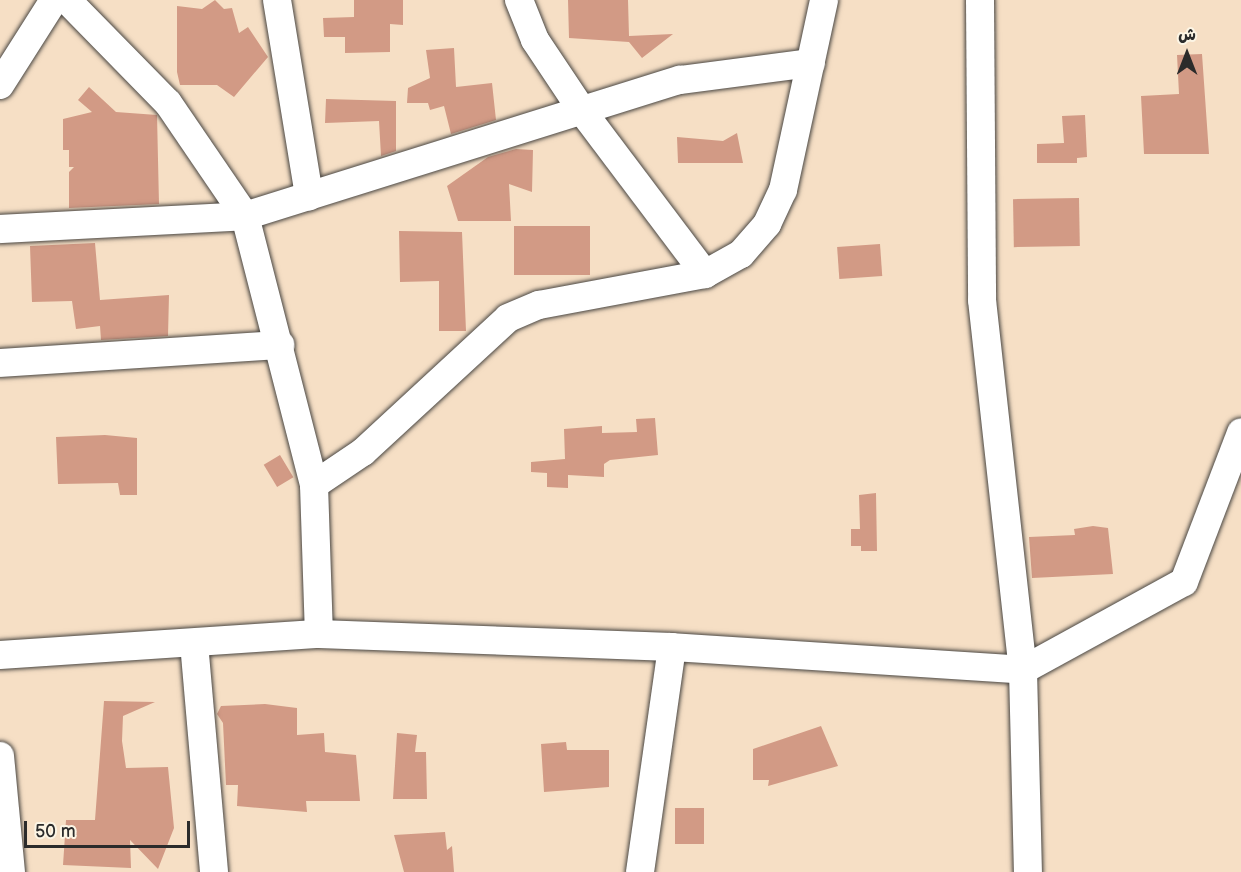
<!DOCTYPE html>
<html>
<head>
<meta charset="utf-8">
<style>
	body { margin:0 }
	#map { position:relative; width:1241px; height:872px; overflow:hidden; background:#f6dfc5; font-family:"Balsamiq Sans","Playpen Sans Arabic",sans-serif }
	div>[style] { position:absolute }
	[style*='--x'] { left:calc(var(--x)*1px); top:calc(var(--y)*1px); width:calc(var(--w)*1px); rotate:calc(var(--a)*1deg) }
	.building>* { inset:0; background:#d29a85; transform-origin:0 0 }
	.roads { filter:drop-shadow(0 0 2px #494642) drop-shadow(0 0 2px #494642) }
	.minor>* { height:28px; margin:-14px; padding:0 14px; transform-origin:14px; border-radius:14px; background:#fff }
	span { translate:-50% -50%; white-space:nowrap; text-align:center; line-height:1.15; -webkit-text-stroke:6px #fcf5e5; paint-order:stroke }
	.north { position:absolute; left:1157px; top:24px; width:60px; height:60px; -webkit-text-stroke:4px #fcf5e5; paint-order:stroke; rotate:0deg; font-size:16px; font-weight:700; line-height:24px; text-align:center; color:#2b2b2b }
	.north::after { content:''; display:block; margin:auto; width:21px; height:27px; background:#2b2b2b; clip-path:polygon(50% 0,100% 100%,50% 72%,0 100%) }
	.scale { position:absolute; left:24px; top:821px; width:166px; height:27px; box-sizing:border-box; border:3px solid #2b2b2b; border-top:0; padding-left:8px; font-size:18px; line-height:21px; white-space:nowrap; color:#2b2b2b; -webkit-text-stroke:4px #fcf5e5; paint-order:stroke }
</style>
</head>
<body>
<div id="map">
	<div class="building">
		<div style="clip-path:polygon(215px 0,224px 9px,232px 8px,239px 33px,248px 27px,268px 57px,234px 97px,217px 85px,180px 85px,177px 72px,177px 6px,202px 9px)"></div>
		<div style="clip-path:polygon(354px 0,403px 0,403px 25px,390px 24px,390px 52px,345px 53px,345px 37px,324px 37px,323px 18px,354px 17px)"></div>
		<div style="clip-path:polygon(568px 0,628px 0,629px 36px,673px 34px,642px 58px,629px 42px,569px 38px)"></div>
		<div style="clip-path:polygon(454px 48px,456px 87px,492px 83px,496px 120px,451px 134px,444px 106px,430px 110px,428px 103px,407px 103px,408px 88px,430px 78px,426px 50px)"></div>
		<div style="clip-path:polygon(1202px 54px,1209px 154px,1144px 154px,1141px 96px,1179px 94px,1177px 55px)"></div>
		<div style="clip-path:polygon(89px 87px,116px 112px,157px 115px,159px 204px,69px 208px,69px 172px,74px 167px,69px 167px,69px 150px,63px 150px,63px 119px,92px 112px,78px 100px)"></div>
		<div style="clip-path:polygon(326px 99px,396px 101px,396px 151px,381px 156px,379px 121px,325px 123px)"></div>
		<div style="clip-path:polygon(1085px 115px,1087px 157px,1077px 158px,1077px 163px,1037px 163px,1037px 144px,1064px 143px,1062px 116px)"></div>
		<div style="clip-path:polygon(737px 133px,743px 163px,678px 163px,677px 137px,723px 141px)"></div>
		<div style="clip-path:polygon(516px 149px,533px 150px,532px 192px,509px 184px,511px 221px,458px 221px,447px 186px,488px 157px)"></div>
		<div style="left:1079px;top:198px;width:48px;height:66px;rotate:89deg"></div>
		<div style="left:590px;top:226px;width:49px;height:76px;rotate:90deg"></div>
		<div style="clip-path:polygon(399px 231px,462px 232px,466px 331px,439px 331px,439px 281px,400px 282px)"></div>
		<div style="clip-path:polygon(95px 243px,100px 300px,169px 295px,168px 336px,101px 340px,100px 326px,76px 329px,72px 301px,32px 302px,30px 246px)"></div>
		<div style="left:880px;top:244px;width:32px;height:43px;rotate:86deg"></div>
		<div style="clip-path:polygon(655px 418px,658px 455px,610px 460px,604px 464px,604px 477px,568px 475px,568px 488px,547px 487px,547px 473px,531px 472px,531px 462px,565px 459px,564px 429px,602px 426px,602px 433px,637px 432px,636px 419px)"></div>
		<div style="clip-path:polygon(105px 435px,137px 438px,137px 495px,120px 495px,118px 483px,58px 484px,56px 437px)"></div>
		<div style="left:280px;top:455px;width:26px;height:19px;rotate:59deg"></div>
		<div style="clip-path:polygon(876px 493px,877px 551px,861px 551px,861px 546px,851px 546px,851px 529px,860px 529px,859px 495px)"></div>
		<div style="clip-path:polygon(1093px 526px,1108px 528px,1113px 574px,1032px 578px,1029px 537px,1075px 535px,1074px 529px)"></div>
		<div style="clip-path:polygon(104px 701px,155px 702px,123px 716px,122px 741px,126px 768px,168px 767px,174px 828px,158px 869px,130px 840px,131px 868px,63px 865px,66px 820px,95px 820px)"></div>
		<div style="clip-path:polygon(265px 704px,297px 708px,297px 735px,324px 733px,325px 752px,356px 755px,360px 801px,306px 801px,307px 812px,237px 806px,238px 785px,226px 785px,223px 723px,217px 714px,221px 706px)"></div>
		<div style="clip-path:polygon(821px 726px,838px 766px,768px 786px,769px 780px,753px 780px,753px 749px)"></div>
		<div style="clip-path:polygon(397px 733px,417px 735px,415px 752px,426px 752px,427px 799px,393px 799px)"></div>
		<div style="clip-path:polygon(566px 742px,567px 750px,609px 750px,609px 787px,544px 792px,541px 744px)"></div>
		<div style="left:675px;top:808px;width:29px;height:36px"></div>
		<div style="clip-path:polygon(445px 832px,447px 850px,452px 846px,454px 872px,404px 872px,394px 835px)"></div>
	</div>
	<div class="roads">
		<div class="minor">
			<div style="--x:67;--y:0;--w:144;--a:45.6"></div>
			<div style="--x:168;--y:103;--w:137;--a:55.7"></div>
			<div style="--x:245;--y:216;--w:278;--a:75.6"></div>
			<div style="--x:314;--y:485;--w:149;--a:88.1"></div>
			<div style="--x:277;--y:0;--w:199;--a:80.7"></div>
			<div style="--x:519;--y:0;--w:43;--a:68.2"></div>
			<div style="--x:535;--y:40;--w:87;--a:56.3"></div>
			<div style="--x:583;--y:112;--w:203;--a:53"></div>
			<div style="--x:980;--y:0;--w:300;--a:89.6"></div>
			<div style="--x:982;--y:300;--w:372;--a:83.7"></div>
			<div style="--x:1023;--y:670;--w:202;--a:88.6"></div>
			<div style="--x:0;--y:85;--w:101;--a:-57.6"></div>
			<div style="--x:0;--y:229;--w:245;--a:-3"></div>
			<div style="--x:245;--y:216;--w:456;--a:-17.4"></div>
			<div style="--x:680;--y:80;--w:132;--a:-7.4"></div>
			<div style="--x:0;--y:363;--w:281;--a:-3.7"></div>
			<div style="--x:314;--y:485;--w:59;--a:-34"></div>
			<div style="--x:363;--y:452;--w:197;--a:-42.7"></div>
			<div style="--x:508;--y:318;--w:34;--a:-23"></div>
			<div style="--x:539;--y:305;--w:169;--a:-10.6"></div>
			<div style="--x:705;--y:274;--w:41;--a:-29.1"></div>
			<div style="--x:741;--y:254;--w:40;--a:-49"></div>
			<div style="--x:767;--y:224;--w:38;--a:-65"></div>
			<div style="--x:783;--y:190;--w:194;--a:-77.8"></div>
			<div style="--x:194;--y:643;--w:230;--a:85"></div>
			<div style="--x:0;--y:655;--w:320;--a:-3.8"></div>
			<div style="--x:319;--y:634;--w:353;--a:2.1"></div>
			<div style="--x:0;--y:756;--w:117;--a:84.6"></div>
			<div style="--x:640;--y:872;--w:227;--a:-81.9"></div>
			<div style="--x:672;--y:647;--w:352;--a:3.7"></div>
			<div style="--x:1023;--y:670;--w:183;--a:-28.7"></div>
			<div style="--x:1184;--y:582;--w:160;--a:-69.1"></div>
		</div>
	</div>
	<div class="north">ش</div>
	<div class="scale">50 m</div>
</div>
</body>
</html>
